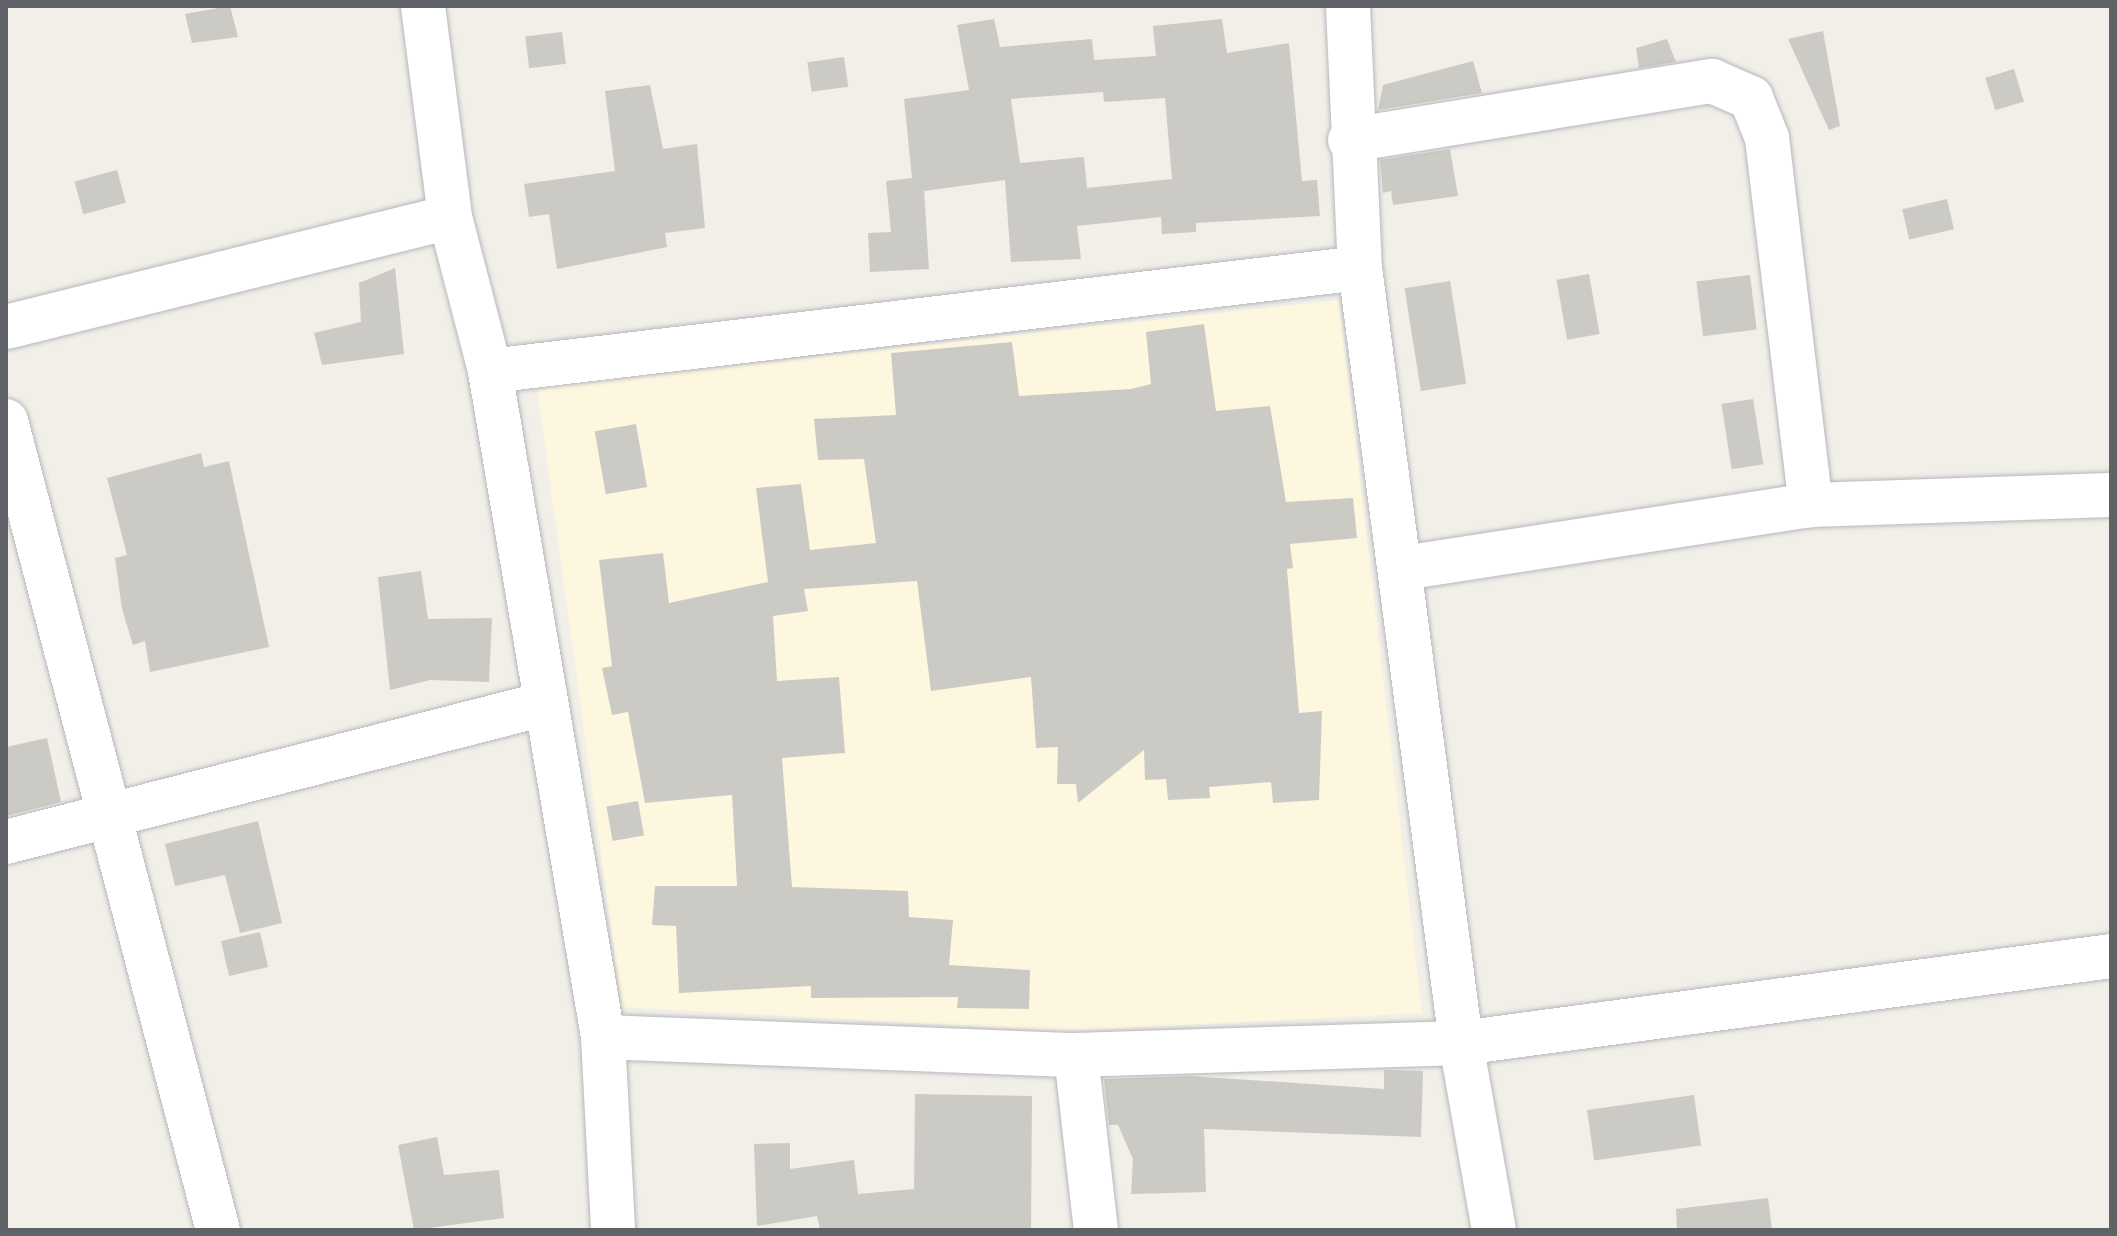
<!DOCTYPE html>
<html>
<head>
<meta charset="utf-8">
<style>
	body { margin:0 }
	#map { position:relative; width:2117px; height:1236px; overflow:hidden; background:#f1efe8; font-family:Arial,sans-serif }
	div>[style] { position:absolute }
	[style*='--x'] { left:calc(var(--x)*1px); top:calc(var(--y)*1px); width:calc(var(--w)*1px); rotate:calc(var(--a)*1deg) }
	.commercial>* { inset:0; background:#fef7e0 }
	.building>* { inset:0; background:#cccac5; transform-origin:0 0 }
	.roads { filter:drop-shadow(0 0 2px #b5b8bc) drop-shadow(0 0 2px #b5b8bc) }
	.minor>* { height:44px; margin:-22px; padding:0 22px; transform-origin:22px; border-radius:22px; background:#fff }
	span { translate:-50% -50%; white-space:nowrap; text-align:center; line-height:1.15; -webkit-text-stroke:7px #fff; paint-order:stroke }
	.frame { position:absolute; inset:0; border:8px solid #5f6368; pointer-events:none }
</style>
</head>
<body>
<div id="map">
	<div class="commercial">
		<div style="clip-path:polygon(1339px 300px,1422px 1013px,1065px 1031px,622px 1007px,537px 387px)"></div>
	</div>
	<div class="building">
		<div style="clip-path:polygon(230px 6px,238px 37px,192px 43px,185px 14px)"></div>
		<div style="clip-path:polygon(evenodd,994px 19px,1000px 47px,1092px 39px,1094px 60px,1156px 56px,1153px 26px,1222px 19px,1227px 53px,1289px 43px,1302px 181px,1317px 180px,1320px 216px,1196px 223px,1196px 232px,1162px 234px,1161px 217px,1077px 226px,1081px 259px,1011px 262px,1005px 180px,924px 191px,929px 269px,870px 272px,868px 233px,891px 232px,886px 181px,912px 178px,904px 99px,969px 90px,957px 25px,994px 19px,1103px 92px,1104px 102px,1165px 98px,1172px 179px,1087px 188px,1084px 157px,1020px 163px,1011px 99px,1103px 92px)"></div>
		<div style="clip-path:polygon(1823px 31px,1840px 126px,1829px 130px,1788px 39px)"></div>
		<div style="left:562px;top:32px;width:32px;height:37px;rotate:83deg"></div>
		<div style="clip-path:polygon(1667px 39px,1676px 62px,1639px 68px,1636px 48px)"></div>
		<div style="left:844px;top:57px;width:30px;height:37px;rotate:82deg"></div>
		<div style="clip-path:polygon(1473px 61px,1482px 93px,1378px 110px,1383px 85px)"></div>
		<div style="left:2014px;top:69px;width:34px;height:30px;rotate:73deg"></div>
		<div style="clip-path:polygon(650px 85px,663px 149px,697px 144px,705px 228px,665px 233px,667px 247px,557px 269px,549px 214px,529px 217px,524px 184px,615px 171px,605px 91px)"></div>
		<div style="clip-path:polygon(1450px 149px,1458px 196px,1393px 205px,1391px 191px,1383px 193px,1380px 160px)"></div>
		<div style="left:117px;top:170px;width:34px;height:44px;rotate:75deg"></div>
		<div style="left:1947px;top:199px;width:31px;height:46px;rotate:77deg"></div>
		<div style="clip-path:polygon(395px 268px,404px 354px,322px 365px,314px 333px,361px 322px,359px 283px)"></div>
		<div style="left:1589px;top:274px;width:61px;height:33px;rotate:80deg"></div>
		<div style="left:1750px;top:275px;width:55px;height:54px;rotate:83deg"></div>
		<div style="left:1450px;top:281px;width:104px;height:46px;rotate:81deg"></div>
		<div style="clip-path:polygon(1204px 324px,1216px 411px,1270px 406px,1286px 502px,1353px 498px,1357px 538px,1290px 544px,1293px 568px,1287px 569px,1299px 713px,1322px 711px,1319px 800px,1273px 803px,1271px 782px,1209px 787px,1210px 798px,1168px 800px,1166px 779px,1145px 780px,1144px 750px,1078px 803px,1076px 784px,1057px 784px,1058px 747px,1036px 748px,1031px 677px,931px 691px,917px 581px,804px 589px,808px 611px,773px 616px,777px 681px,839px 677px,845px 753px,782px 758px,792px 887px,908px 891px,909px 917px,953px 920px,949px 965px,1030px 970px,1029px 1009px,957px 1008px,958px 997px,811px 998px,811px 986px,679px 993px,676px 926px,652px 925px,655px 886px,737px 886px,732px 795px,645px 803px,628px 712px,612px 715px,602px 668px,612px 666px,599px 560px,663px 553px,669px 603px,768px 582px,756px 488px,801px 484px,810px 550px,876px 543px,864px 459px,818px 460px,814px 419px,896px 415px,891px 353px,1012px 342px,1019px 396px,1131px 389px,1151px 384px,1146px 332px)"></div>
		<div style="left:1753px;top:399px;width:66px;height:32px;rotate:81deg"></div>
		<div style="left:636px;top:424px;width:64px;height:42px;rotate:80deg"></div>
		<div style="clip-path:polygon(201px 453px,204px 467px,229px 461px,269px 647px,150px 672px,145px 641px,133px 645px,122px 609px,115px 558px,127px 555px,107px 478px)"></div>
		<div style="clip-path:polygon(421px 571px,428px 619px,492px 618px,489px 682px,430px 680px,390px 690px,378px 577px)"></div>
		<div style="clip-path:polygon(47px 738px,61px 802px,6px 816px,6px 747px)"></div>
		<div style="left:638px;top:801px;width:35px;height:32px;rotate:80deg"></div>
		<div style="clip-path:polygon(258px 821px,282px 923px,240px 933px,225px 875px,175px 886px,165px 844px)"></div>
		<div style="left:260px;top:932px;width:36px;height:40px;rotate:77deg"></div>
		<div style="clip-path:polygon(1384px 1070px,1423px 1071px,1421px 1137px,1204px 1129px,1206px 1192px,1131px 1194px,1133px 1159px,1118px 1125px,1109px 1125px,1104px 1079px,1190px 1076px,1384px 1089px)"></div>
		<div style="clip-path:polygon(915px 1094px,1032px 1096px,1031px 1230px,820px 1230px,817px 1216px,757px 1226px,754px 1144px,790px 1143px,790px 1169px,854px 1160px,858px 1194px,914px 1189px)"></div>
		<div style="left:1694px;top:1095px;width:51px;height:108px;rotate:82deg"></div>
		<div style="clip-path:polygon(437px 1137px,444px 1175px,499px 1170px,504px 1218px,414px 1230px,398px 1145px)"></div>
		<div style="clip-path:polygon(1768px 1198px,1772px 1230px,1677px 1230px,1676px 1209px)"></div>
	</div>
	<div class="roads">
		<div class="minor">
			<div style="--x:423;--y:6;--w:213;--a:82.7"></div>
			<div style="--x:450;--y:217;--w:159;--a:75.4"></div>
			<div style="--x:490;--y:371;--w:676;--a:80.37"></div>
			<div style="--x:603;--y:1037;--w:193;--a:87"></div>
			<div style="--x:1348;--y:6;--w:262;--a:87.4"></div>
			<div style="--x:1360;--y:268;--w:782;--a:82.57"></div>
			<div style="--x:1461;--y:1043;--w:190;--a:80"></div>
			<div style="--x:1350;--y:140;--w:367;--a:-9.3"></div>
			<div style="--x:1712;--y:81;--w:43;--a:23.6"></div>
			<div style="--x:1751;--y:98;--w:43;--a:68.2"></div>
			<div style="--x:1767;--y:138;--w:370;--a:83.2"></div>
			<div style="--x:6;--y:327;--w:457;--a:-13.9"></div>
			<div style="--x:490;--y:371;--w:876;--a:-6.75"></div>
			<div style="--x:6;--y:421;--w:836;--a:75.32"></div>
			<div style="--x:1404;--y:568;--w:412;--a:-8.8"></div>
			<div style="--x:1811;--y:505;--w:300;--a:-1.9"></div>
			<div style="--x:6;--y:842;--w:555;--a:-14.39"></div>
			<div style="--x:603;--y:1037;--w:473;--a:2.2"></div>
			<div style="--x:1076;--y:1055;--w:385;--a:-1.8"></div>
			<div style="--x:1461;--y:1043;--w:656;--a:-7.62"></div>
			<div style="--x:1076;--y:1055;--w:176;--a:83.5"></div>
		</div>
	</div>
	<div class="frame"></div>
</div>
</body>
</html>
